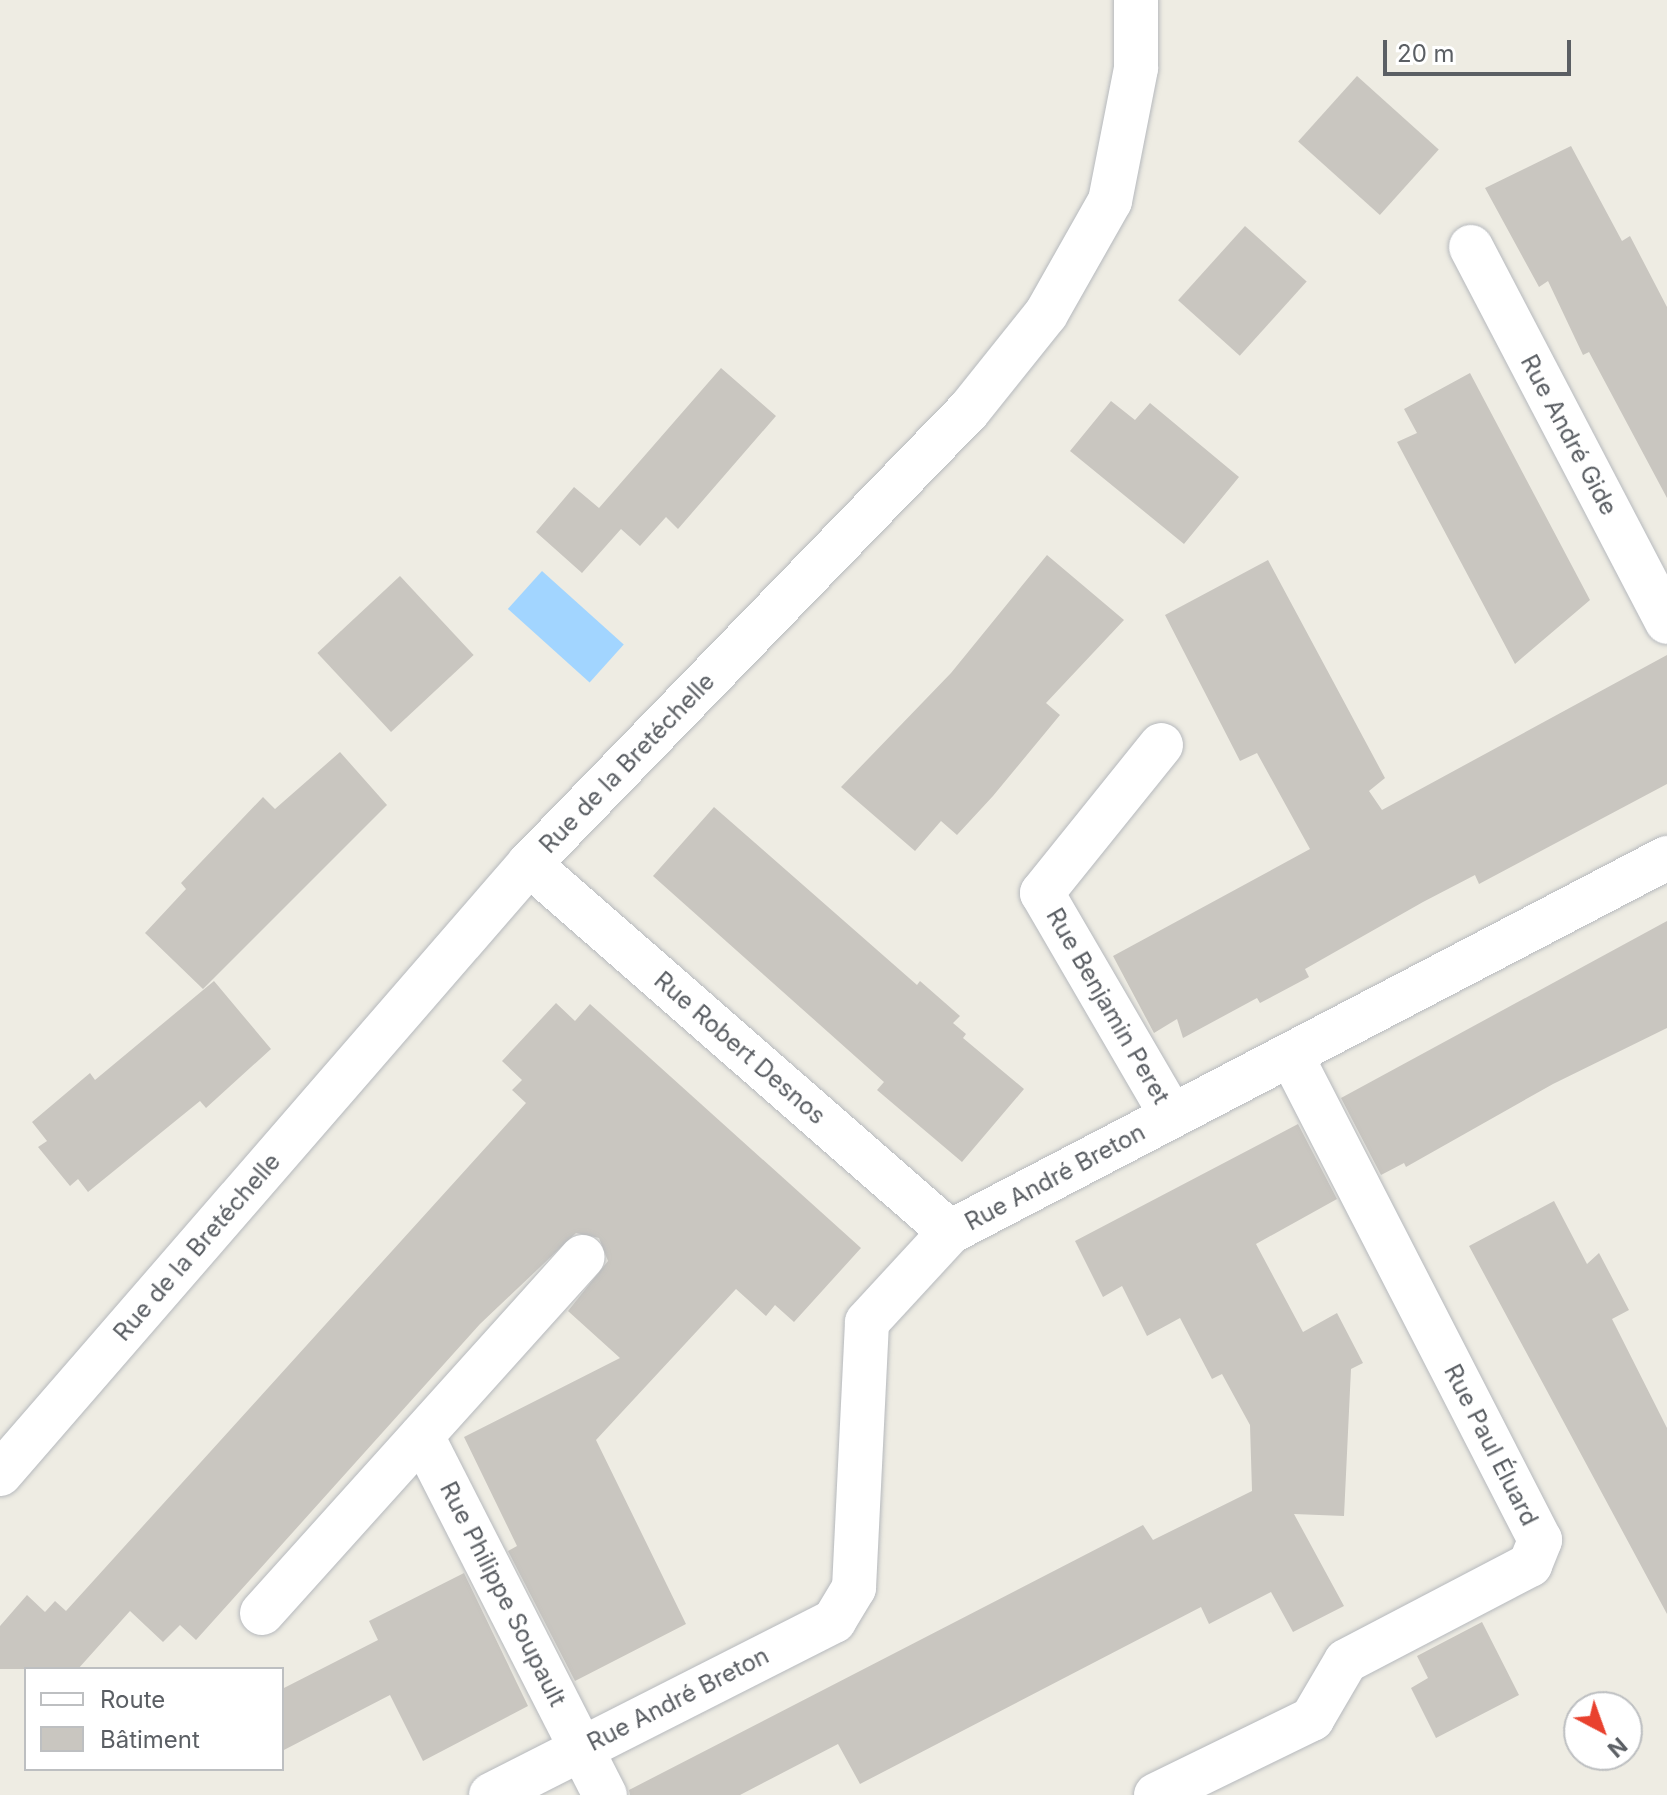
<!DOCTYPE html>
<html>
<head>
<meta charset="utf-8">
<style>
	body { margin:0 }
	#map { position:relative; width:1667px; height:1795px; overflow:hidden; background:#eeece3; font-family:Inter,sans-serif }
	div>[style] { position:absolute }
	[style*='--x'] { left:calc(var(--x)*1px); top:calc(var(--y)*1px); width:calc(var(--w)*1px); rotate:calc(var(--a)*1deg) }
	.water>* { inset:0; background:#a2d5ff; transform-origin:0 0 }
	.building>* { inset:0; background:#c9c6c0; transform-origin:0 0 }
	.roads { filter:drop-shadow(0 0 2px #b6b9bd) drop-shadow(0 0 2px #b6b9bd) }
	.minor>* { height:44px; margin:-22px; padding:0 22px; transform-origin:22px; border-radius:22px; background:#fff }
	span { translate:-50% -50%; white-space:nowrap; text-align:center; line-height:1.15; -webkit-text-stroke:8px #fff; paint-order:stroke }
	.street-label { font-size:24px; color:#5b5f64 }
	.legend { position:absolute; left:24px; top:1667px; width:260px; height:104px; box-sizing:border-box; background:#fff; border:2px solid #bdbfc1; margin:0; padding:10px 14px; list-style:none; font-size:24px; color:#5b5f64 }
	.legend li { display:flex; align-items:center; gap:16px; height:40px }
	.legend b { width:40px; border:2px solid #bdbfc1 }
	.north { position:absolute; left:1563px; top:1691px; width:80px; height:80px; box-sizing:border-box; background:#fff; border:2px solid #bdbfc1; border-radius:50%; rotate:139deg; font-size:22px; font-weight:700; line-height:32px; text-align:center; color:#5b5f64 }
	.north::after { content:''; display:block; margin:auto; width:28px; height:36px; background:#e9412e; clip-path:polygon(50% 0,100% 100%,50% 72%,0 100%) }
	.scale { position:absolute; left:1383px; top:40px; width:188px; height:36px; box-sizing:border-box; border:4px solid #5b5f64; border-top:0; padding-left:10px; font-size:24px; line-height:28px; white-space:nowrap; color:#5b5f64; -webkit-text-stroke:6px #fff; paint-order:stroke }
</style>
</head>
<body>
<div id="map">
	<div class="water">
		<div style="left:542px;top:571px;width:110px;height:51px;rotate:42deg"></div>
	</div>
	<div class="building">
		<div style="left:1357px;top:76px;width:110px;height:88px;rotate:42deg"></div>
		<div style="clip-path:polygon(1571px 146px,1622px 241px,1630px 236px,1667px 307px,1667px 498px,1589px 352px,1583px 355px,1548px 281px,1539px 287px,1485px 188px)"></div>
		<div style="left:1245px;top:226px;width:83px;height:100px;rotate:42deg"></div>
		<div style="clip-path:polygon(721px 368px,776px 416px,678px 529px,666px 517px,640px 546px,621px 529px,582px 573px,536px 532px,574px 487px,599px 508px)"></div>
		<div style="clip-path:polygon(1470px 373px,1590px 600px,1515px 664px,1397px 442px,1417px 433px,1404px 409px)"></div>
		<div style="clip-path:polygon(1111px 401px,1135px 420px,1150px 403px,1239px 477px,1184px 544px,1070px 451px)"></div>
		<div style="clip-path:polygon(1047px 555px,1124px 620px,1046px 703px,1060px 715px,993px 796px,957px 835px,941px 821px,915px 851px,841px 787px,951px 673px)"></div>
		<div style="clip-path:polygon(1268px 560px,1385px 778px,1369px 791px,1382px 810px,1667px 655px,1667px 784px,1479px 884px,1475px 875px,1423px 902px,1305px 969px,1309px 977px,1260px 1003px,1257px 998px,1183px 1038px,1177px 1019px,1154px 1033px,1113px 956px,1310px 849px,1257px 753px,1240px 761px,1165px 615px)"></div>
		<div style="left:400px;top:576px;width:108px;height:113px;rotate:47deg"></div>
		<div style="clip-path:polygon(340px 752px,387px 805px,203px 989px,145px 933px,186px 889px,181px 883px,263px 797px,275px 809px)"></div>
		<div style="clip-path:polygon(714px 807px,917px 985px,920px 981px,960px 1016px,953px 1023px,966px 1034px,963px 1038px,1024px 1089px,962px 1162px,877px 1090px,884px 1082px,653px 876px)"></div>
		<div style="clip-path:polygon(1667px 921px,1667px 1028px,1553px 1084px,1406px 1167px,1404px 1163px,1381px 1175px,1341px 1098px)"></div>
		<div style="clip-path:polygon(214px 981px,271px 1049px,206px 1108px,200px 1101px,88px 1192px,78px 1179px,70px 1186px,38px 1147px,47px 1141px,32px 1122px,90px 1073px,95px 1080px)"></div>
		<div style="clip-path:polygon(556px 1003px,575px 1021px,590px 1004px,861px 1248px,794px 1322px,775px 1305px,766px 1316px,736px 1289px,596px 1440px,686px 1624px,575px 1681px,508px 1551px,517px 1546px,464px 1437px,620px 1358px,568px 1311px,608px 1261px,599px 1238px,576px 1233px,480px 1324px,196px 1640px,180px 1625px,163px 1642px,130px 1611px,78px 1669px,0 1669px,0 1626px,27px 1595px,45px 1612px,55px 1601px,66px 1611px,526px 1103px,512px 1090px,522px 1080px,502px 1061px)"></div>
		<div style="clip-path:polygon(1298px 1124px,1337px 1199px,1256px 1244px,1303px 1332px,1337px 1313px,1363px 1363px,1351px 1369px,1344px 1516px,1294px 1514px,1344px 1606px,1293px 1632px,1271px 1592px,1209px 1624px,1201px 1607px,860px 1784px,838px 1744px,740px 1795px,630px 1795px,629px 1790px,1143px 1525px,1153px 1540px,1252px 1491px,1250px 1425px,1222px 1374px,1212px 1379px,1180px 1318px,1147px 1336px,1122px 1286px,1103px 1297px,1075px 1241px)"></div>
		<div style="clip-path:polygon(1554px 1201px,1587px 1264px,1599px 1253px,1629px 1310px,1612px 1319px,1667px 1428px,1667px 1614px,1469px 1246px)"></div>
		<div style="clip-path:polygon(464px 1573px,528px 1706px,423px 1761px,390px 1695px,282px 1751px,282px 1689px,378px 1640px,369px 1621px)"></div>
		<div style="clip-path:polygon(1482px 1622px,1519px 1695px,1436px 1738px,1411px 1688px,1428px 1678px,1417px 1656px)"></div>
	</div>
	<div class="roads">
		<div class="minor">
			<div style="--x:1471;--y:247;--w:423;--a:62.4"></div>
			<div style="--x:1161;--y:745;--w:190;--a:128.8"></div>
			<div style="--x:1042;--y:893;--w:258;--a:59.8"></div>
			<div style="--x:529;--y:864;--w:559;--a:41.16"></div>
			<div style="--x:422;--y:1436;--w:403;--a:63"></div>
			<div style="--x:0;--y:1474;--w:807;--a:-49.07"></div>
			<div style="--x:529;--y:864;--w:632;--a:-45.9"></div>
			<div style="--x:969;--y:410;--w:123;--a:-51.3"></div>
			<div style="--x:1046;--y:314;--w:130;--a:-60.5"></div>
			<div style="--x:1110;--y:201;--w:136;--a:-78.9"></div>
			<div style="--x:1136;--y:68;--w:68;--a:-90"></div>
			<div style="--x:262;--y:1613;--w:479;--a:-48"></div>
			<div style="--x:491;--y:1795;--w:385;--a:-26.9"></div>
			<div style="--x:834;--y:1621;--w:39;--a:-59"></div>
			<div style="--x:854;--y:1588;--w:266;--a:-87.2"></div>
			<div style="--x:867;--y:1322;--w:122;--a:-47.3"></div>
			<div style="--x:950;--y:1232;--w:809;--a:-27.55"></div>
			<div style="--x:1156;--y:1795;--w:174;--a:-26"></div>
			<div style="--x:1312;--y:1719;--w:67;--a:-59.6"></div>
			<div style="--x:1346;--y:1661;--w:208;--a:-27.6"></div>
			<div style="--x:1530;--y:1565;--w:27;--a:-68"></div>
			<div style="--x:1540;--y:1540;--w:545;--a:-117.18"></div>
		</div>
	</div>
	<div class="street-label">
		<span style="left:1569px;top:435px;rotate:62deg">Rue André Gide</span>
		<span style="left:627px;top:763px;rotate:-46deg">Rue de la Bretéchelle</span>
		<span style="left:1108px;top:1006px;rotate:60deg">Rue Benjamin Peret</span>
		<span style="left:740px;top:1048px;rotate:41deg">Rue Robert Desnos</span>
		<span style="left:1055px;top:1177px;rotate:-28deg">Rue André Breton</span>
		<span style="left:197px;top:1247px;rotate:-49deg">Rue de la Bretéchelle</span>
		<span style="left:1491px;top:1445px;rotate:63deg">Rue Paul Éluard</span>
		<span style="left:503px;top:1594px;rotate:63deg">Rue Philippe Soupault</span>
		<span style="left:678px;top:1699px;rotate:-27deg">Rue André Breton</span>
	</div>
	<ul class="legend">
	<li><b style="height:10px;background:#fff"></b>Route</li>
	<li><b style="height:22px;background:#c9c6c0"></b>Bâtiment</li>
	</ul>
	<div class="north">N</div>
	<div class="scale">20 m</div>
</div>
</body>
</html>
